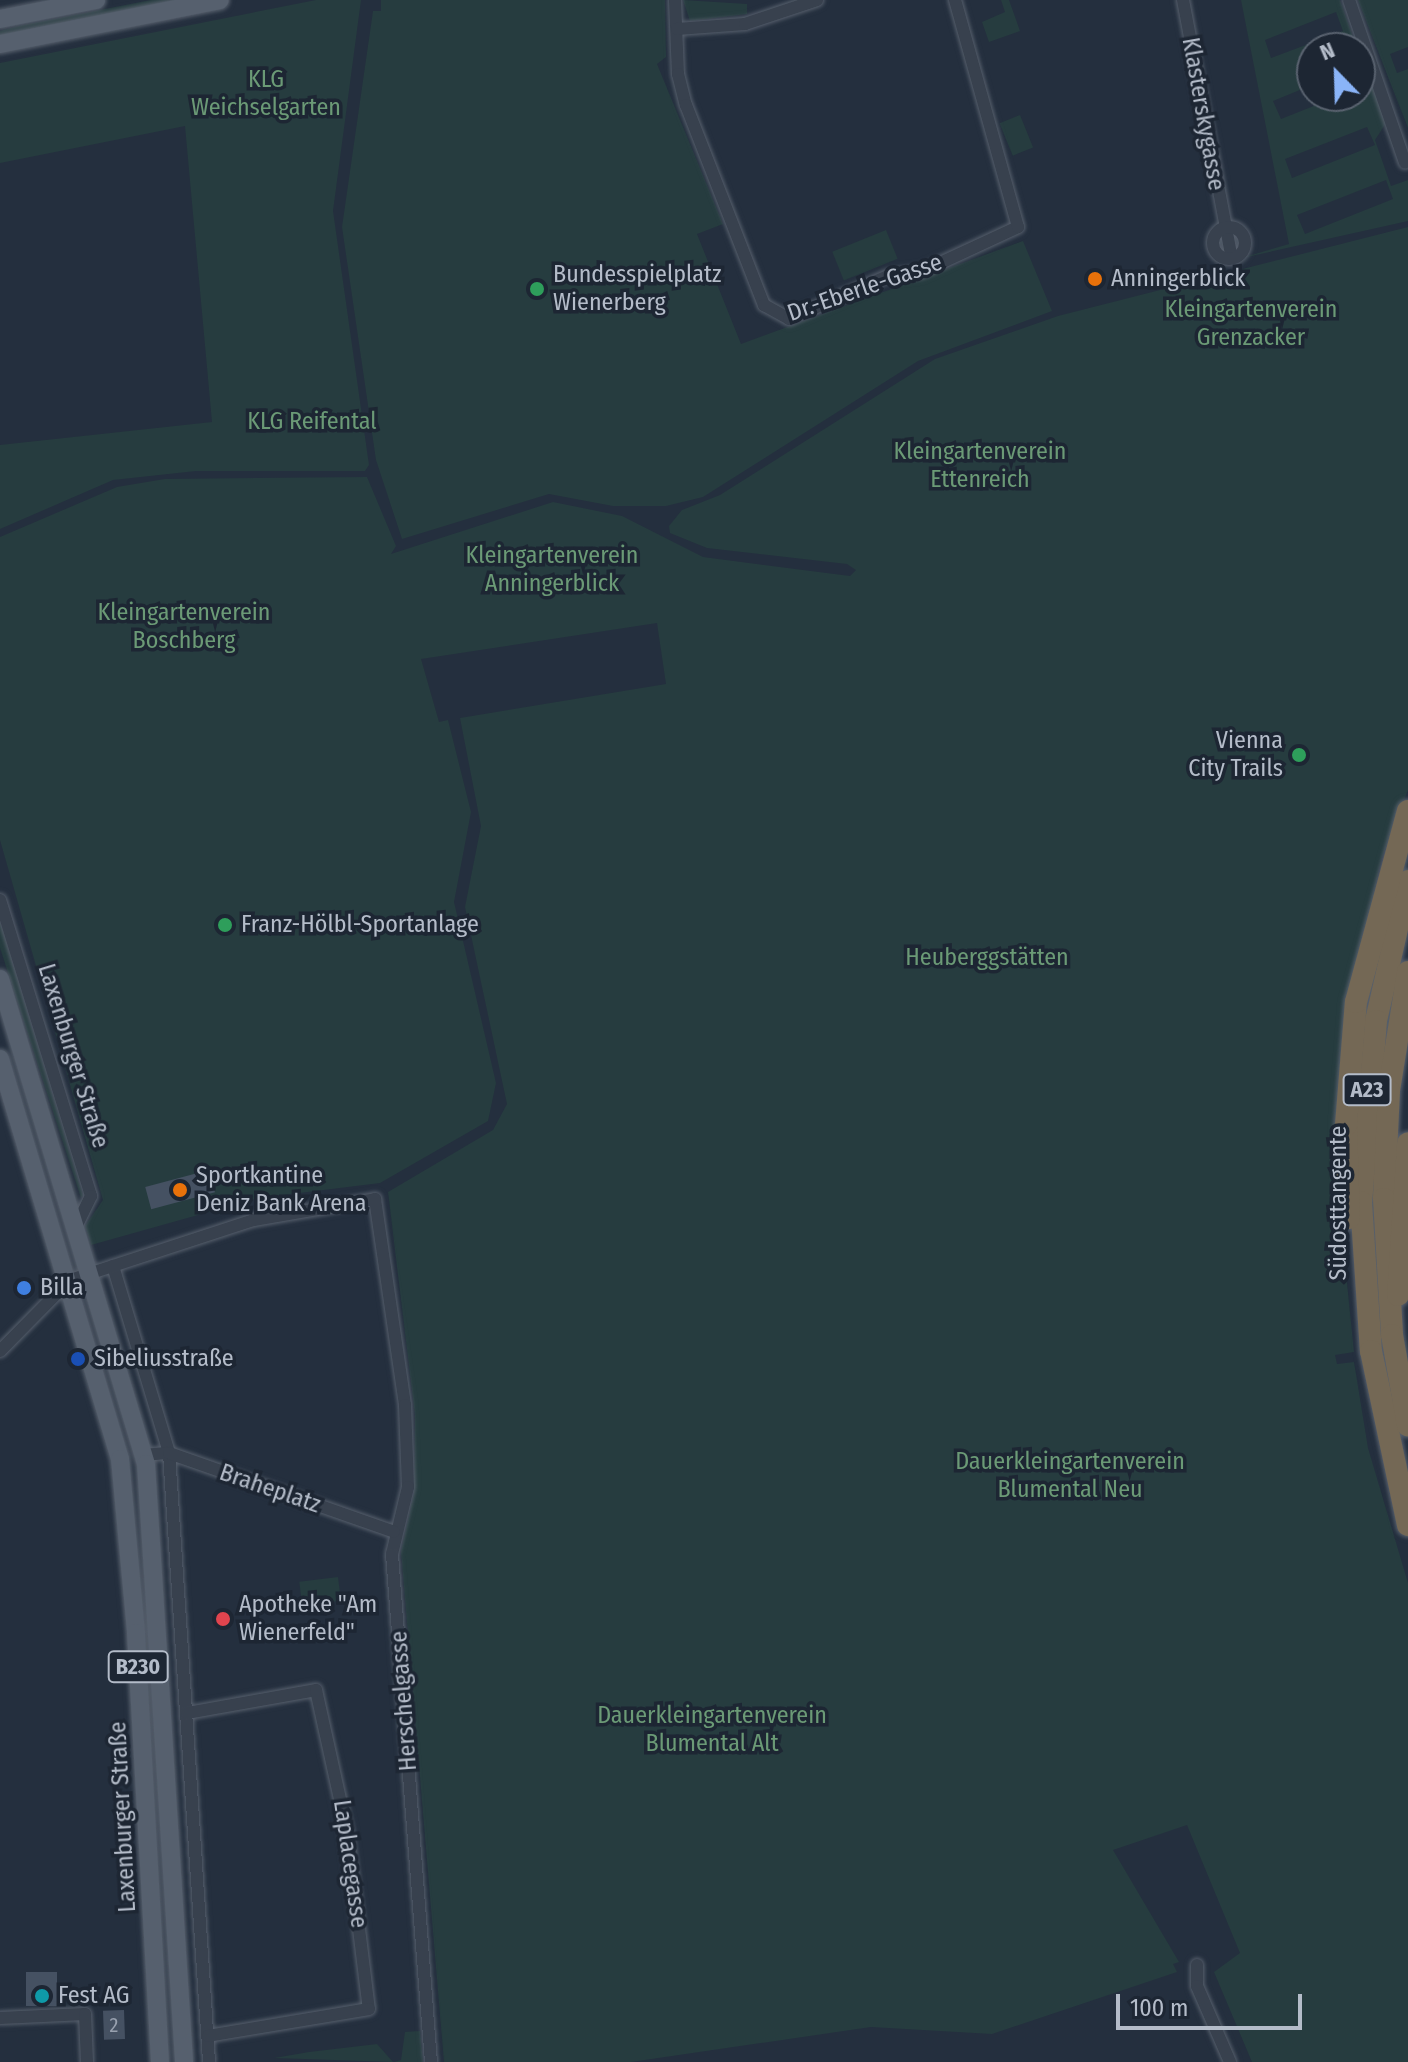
<!DOCTYPE html>
<html>
<head>
<meta charset="utf-8">
<style>
	body { margin:0 }
	#map { position:relative; width:1408px; height:2062px; overflow:hidden; background:#242f3e; font-family:"Fira Sans Condensed",sans-serif }
	div>[style] { position:absolute }
	[style*='--x'] { left:calc(var(--x)*1px); top:calc(var(--y)*1px); width:calc(var(--w)*1px); rotate:calc(var(--a)*1deg) }
	.green>* { inset:0; background:#263c3f; transform-origin:0 0 }
	.building>* { inset:0; background:#455162; transform-origin:0 0 }
	.roads { filter:drop-shadow(0 0 2px #565f6c) drop-shadow(0 0 2px #565f6c) }
	.street>* { height:12px; margin:-6px; padding:0 6px; transform-origin:6px; border-radius:6px; background:#38414e }
	.street>.ring { margin:-6px; padding:0; box-sizing:content-box; background:none; border:12px solid #38414e; border-radius:50% }
	.primary>* { height:18px; margin:-9px; padding:0 9px; transform-origin:9px; border-radius:9px; background:#56606e }
	.highway>* { height:22px; margin:-11px; padding:0 11px; transform-origin:11px; border-radius:11px; background:#746855 }
	.dots>* { width:22px; height:22px; translate:-50% -50%; box-sizing:border-box; border:4px solid #1d2633; border-radius:50% }
	span { translate:-50% -50%; white-space:nowrap; text-align:center; line-height:1.15; -webkit-text-stroke:7px #1d2633; paint-order:stroke }
	.number-label { font-size:20px; color:#98a1af }
	.number-label span { -webkit-text-stroke-width:0 }
	.shield-label span { padding:2px 6px; background:#1d2633; border:2px solid; border-radius:6px; -webkit-text-stroke-width:0 }
	.shield-label { font-size:22px; color:#b4bcc9; font-weight:700 }
	.park-label { font-size:24px; color:#6b9a76 }
	.street-label { font-size:24px; color:#b4bcc9 }
	.poi-label { font-size:24px; color:#b4bcc9 }
	.left { translate:0 -50%; text-align:left }
	.right { translate:-100% -50%; text-align:right }
	.north { position:absolute; left:1296px; top:32px; width:80px; height:80px; box-sizing:border-box; background:#1d2633; border:2px solid #59626f; border-radius:50%; rotate:337deg; font-size:22px; font-weight:700; line-height:32px; text-align:center; color:#b4bcc9 }
	.north::after { content:''; display:block; margin:auto; width:28px; height:36px; background:#8ab4f8; clip-path:polygon(50% 0,100% 100%,50% 72%,0 100%) }
	.scale { position:absolute; left:1116px; top:1994px; width:186px; height:36px; box-sizing:border-box; border:4px solid #b4bcc9; border-top:0; padding-left:10px; font-size:24px; line-height:28px; white-space:nowrap; color:#b4bcc9; -webkit-text-stroke:6px #1d2633; paint-order:stroke }
</style>
</head>
<body>
<div id="map">
	<div class="green">
		<div style="clip-path:polygon(151px 0,186px 0,0 38px,0 31px,18px 26px)"></div>
		<div style="clip-path:polygon(316px 0,361px 0,333px 211px,369px 465px,365px 471px,196px 471px,113px 480px,0 529px,0 445px,212px 422px,185px 126px,0 163px,0 63px)"></div>
		<div style="clip-path:polygon(381px 0,665px 0,666px 57px,657px 64px,723px 224px,697px 234px,741px 344px,1023px 241px,1052px 311px,918px 361px,703px 497px,666px 506px,613px 506px,549px 494px,402px 539px,376px 460px,342px 227px,373px 11px,381px 11px)"></div>
		<div style="clip-path:polygon(683px 0,747px 4px,747px 14px,690px 21px)"></div>
		<div style="clip-path:polygon(1001px 0,1009px 0,1020px 31px,989px 42px,982px 22px,1005px 12px)"></div>
		<div style="clip-path:polygon(evenodd,1241px 0,1340px 0,1357px 48px,1312px 48px,1312px 85px,1273px 101px,1281px 119px,1339px 96px,1360px 96px,1360px 55px,1386px 123px,1375px 140px,1391px 186px,1408px 180px,1408px 221px,1238px 259px,1289px 244px,1241px 0,1336px 12px,1343px 31px,1271px 58px,1265px 40px,1336px 12px,1241px 0,1367px 127px,1375px 145px,1292px 178px,1285px 159px,1367px 127px,1241px 0,1386px 180px,1393px 199px,1305px 234px,1297px 215px,1386px 180px)"></div>
		<div style="clip-path:polygon(1358px 0,1408px 0,1408px 47px,1390px 54px,1397px 73px,1408px 69px,1408px 128px)"></div>
		<div style="left:1020px;top:115px;width:35px;height:22px;rotate:68deg"></div>
		<div style="clip-path:polygon(1408px 227px,1408px 790px,1381px 860px,1347px 1021px,1340px 1213px,1354px 1352px,1335px 1355px,1337px 1364px,1354px 1362px,1368px 1448px,1408px 1583px,1408px 2062px,1252px 2062px,1214px 1972px,1240px 1953px,1187px 1825px,1113px 1850px,1179px 1962px,1173px 1964px,1177px 1972px,992px 2034px,871px 2027px,631px 2062px,444px 2062px,401px 1551px,414px 1493px,415px 1415px,388px 1192px,493px 1130px,507px 1104px,465px 907px,481px 826px,460px 718px,666px 684px,657px 623px,421px 659px,439px 722px,448px 720px,471px 812px,454px 902px,496px 1083px,488px 1121px,380px 1183px,259px 1198px,91px 1245px,85px 1226px,103px 1200px,0 840px,0 537px,117px 487px,165px 479px,367px 477px,396px 546px,391px 554px,553px 502px,622px 516px,703px 557px,850px 576px,856px 570px,847px 564px,707px 548px,670px 533px,669px 526px,682px 510px,720px 495px,935px 359px,1058px 316px)"></div>
		<div style="left:886px;top:230px;width:31px;height:58px;rotate:68deg"></div>
		<div style="clip-path:polygon(0 922px,83px 1195px,81px 1198px,0 948px)"></div>
		<div style="left:338px;top:1577px;width:24px;height:39px;rotate:83deg"></div>
		<div style="clip-path:polygon(420px 2031px,423px 2062px,394px 2062px,401px 2060px,405px 2032px)"></div>
		<div style="clip-path:polygon(377px 2044px,393px 2062px,274px 2058px,309px 2052px)"></div>
	</div>
	<div class="building">
		<div style="left:209px;top:1170px;width:23px;height:66px;rotate:75deg"></div>
		<div style="left:57px;top:1972px;width:34px;height:31px;rotate:90deg"></div>
		<div style="left:124px;top:2010px;width:29px;height:21px;rotate:88deg"></div>
	</div>
	<div class="roads">
		<div class="street">
			<div style="--x:675;--y:0;--w:74;--a:87.7"></div>
			<div style="--x:678;--y:74;--w:32;--a:76"></div>
			<div style="--x:686;--y:105;--w:215;--a:68.7"></div>
			<div style="--x:764;--y:305;--w:29;--a:29"></div>
			<div style="--x:789;--y:319;--w:108;--a:-23.5"></div>
			<div style="--x:888;--y:276;--w:33;--a:-7"></div>
			<div style="--x:921;--y:272;--w:107;--a:-24.9"></div>
			<div style="--x:1018;--y:227;--w:236;--a:-105.5"></div>
			<div style="--x:1183;--y:0;--w:258;--a:79.3"></div>
			<div style="--x:1349;--y:0;--w:172;--a:71"></div>
			<div style="--x:677;--y:29;--w:68;--a:-4.2"></div>
			<div style="--x:745;--y:24;--w:76;--a:-18.4"></div>
			<div class="ring" style="left:1213px;top:227px;width:20px;height:20px"></div>
			<div style="--x:0;--y:900;--w:310;--a:72.9"></div>
			<div style="--x:91;--y:1196;--w:32;--a:116"></div>
			<div style="--x:113;--y:1266;--w:195;--a:73.3"></div>
			<div style="--x:169;--y:1453;--w:610;--a:86.24"></div>
			<div style="--x:0;--y:1351;--w:100;--a:-45.4"></div>
			<div style="--x:70;--y:1280;--w:194;--a:-18.1"></div>
			<div style="--x:254;--y:1220;--w:123;--a:-9.8"></div>
			<div style="--x:375;--y:1199;--w:208;--a:81.7"></div>
			<div style="--x:405;--y:1405;--w:82;--a:87.9"></div>
			<div style="--x:408;--y:1487;--w:69;--a:103.4"></div>
			<div style="--x:392;--y:1554;--w:509;--a:85.61"></div>
			<div style="--x:144;--y:1455;--w:25;--a:-5"></div>
			<div style="--x:169;--y:1453;--w:238;--a:19.3"></div>
			<div style="--x:187;--y:1713;--w:131;--a:-10.1"></div>
			<div style="--x:316;--y:1690;--w:144;--a:77.6"></div>
			<div style="--x:347;--y:1831;--w:179;--a:83"></div>
			<div style="--x:369;--y:2009;--w:163;--a:170.5"></div>
			<div style="--x:1197;--y:1965;--w:21;--a:90"></div>
			<div style="--x:1197;--y:1986;--w:83;--a:66.5"></div>
			<div style="--x:0;--y:2018;--w:85;--a:-2.7"></div>
			<div style="--x:85;--y:2014;--w:48;--a:87.6"></div>
		</div>
		<div class="primary">
			<div style="--x:0;--y:19;--w:98;--a:-11.2"></div>
			<div style="--x:0;--y:44;--w:224;--a:-11.3"></div>
			<div style="--x:0;--y:979;--w:506;--a:73.25"></div>
			<div style="--x:146;--y:1464;--w:599;--a:86.36"></div>
			<div style="--x:0;--y:1059;--w:418;--a:73.3"></div>
			<div style="--x:120;--y:1459;--w:175;--a:84.7"></div>
			<div style="--x:136;--y:1633;--w:430;--a:86.8"></div>
		</div>
		<div class="highway">
			<div style="--x:1408;--y:881;--w:144;--a:102.9"></div>
			<div style="--x:1376;--y:1021;--w:182;--a:94.7"></div>
			<div style="--x:1361;--y:1202;--w:149;--a:86.2"></div>
			<div style="--x:1371;--y:1351;--w:178;--a:78"></div>
			<div style="--x:1408;--y:972;--w:121;--a:99.1"></div>
			<div style="--x:1389;--y:1091;--w:108;--a:92.7"></div>
			<div style="--x:1384;--y:1199;--w:136;--a:86.6"></div>
			<div style="--x:1392;--y:1335;--w:92;--a:80"></div>
			<div style="--x:1349;--y:1218;--w:93;--a:-91.8"></div>
			<div style="--x:1346;--y:1125;--w:123;--a:-85.4"></div>
			<div style="--x:1356;--y:1002;--w:198;--a:-74.8"></div>
			<div style="--x:1398;--y:1295;--w:152;--a:-86.2"></div>
		</div>
	</div>
	<div class="dots">
		<div style="left:1095px;top:279px;background:#e8710a"></div>
		<div style="left:537px;top:289px;background:#2e9e5b"></div>
		<div style="left:1299px;top:755px;background:#2e9e5b"></div>
		<div style="left:225px;top:925px;background:#2e9e5b"></div>
		<div style="left:180px;top:1190px;background:#e8710a"></div>
		<div style="left:24px;top:1288px;background:#3f7fe0"></div>
		<div style="left:78px;top:1359px;background:#1a4fb4"></div>
		<div style="left:223px;top:1619px;background:#e0444e"></div>
		<div style="left:42px;top:1996px;background:#0f9aa8"></div>
	</div>
	<div class="number-label">
		<span style="left:114px;top:2025px">2</span>
	</div>
	<div class="shield-label">
		<span style="left:1367px;top:1090px">A23</span>
		<span style="left:138px;top:1667px">B230</span>
	</div>
	<div class="park-label">
		<span style="left:266px;top:94px">KLG<br>Weichselgarten</span>
		<span style="left:1251px;top:324px">Kleingartenverein<br>Grenzacker</span>
		<span style="left:312px;top:422px">KLG Reifental</span>
		<span style="left:980px;top:466px">Kleingartenverein<br>Ettenreich</span>
		<span style="left:552px;top:570px">Kleingartenverein<br>Anningerblick</span>
		<span style="left:184px;top:627px">Kleingartenverein<br>Boschberg</span>
		<span style="left:987px;top:958px">Heuberggstätten</span>
		<span style="left:1070px;top:1476px">Dauerkleingartenverein<br>Blumental Neu</span>
		<span style="left:712px;top:1730px">Dauerkleingartenverein<br>Blumental Alt</span>
	</div>
	<div class="street-label">
		<span style="left:1203px;top:114px;rotate:80deg">Klasterskygasse</span>
		<span style="left:865px;top:288px;rotate:-19deg">Dr.-Eberle-Gasse</span>
		<span style="left:73px;top:1056px;rotate:73deg">Laxenburger Straße</span>
		<span style="left:1339px;top:1203px;rotate:-90deg">Südosttangente</span>
		<span style="left:270px;top:1489px;rotate:19deg">Braheplatz</span>
		<span style="left:404px;top:1701px;rotate:-94deg">Herschelgasse</span>
		<span style="left:123px;top:1817px;rotate:-93deg">Laxenburger Straße</span>
		<span style="left:350px;top:1864px;rotate:82deg">Laplacegasse</span>
	</div>
	<div class="poi-label">
		<span class="left" style="left:553px;top:289px">Bundesspielplatz<br>Wienerberg</span>
		<span class="left" style="left:1111px;top:279px">Anningerblick</span>
		<span class="right" style="left:1283px;top:755px">Vienna<br>City Trails</span>
		<span class="left" style="left:241px;top:925px">Franz-Hölbl-Sportanlage</span>
		<span class="left" style="left:196px;top:1190px">Sportkantine<br>Deniz Bank Arena</span>
		<span class="left" style="left:40px;top:1288px">Billa</span>
		<span class="left" style="left:94px;top:1359px">Sibeliusstraße</span>
		<span class="left" style="left:239px;top:1619px">Apotheke "Am<br>Wienerfeld"</span>
		<span class="left" style="left:58px;top:1996px">Fest AG</span>
	</div>
	<div class="north">N</div>
	<div class="scale">100 m</div>
</div>
</body>
</html>
